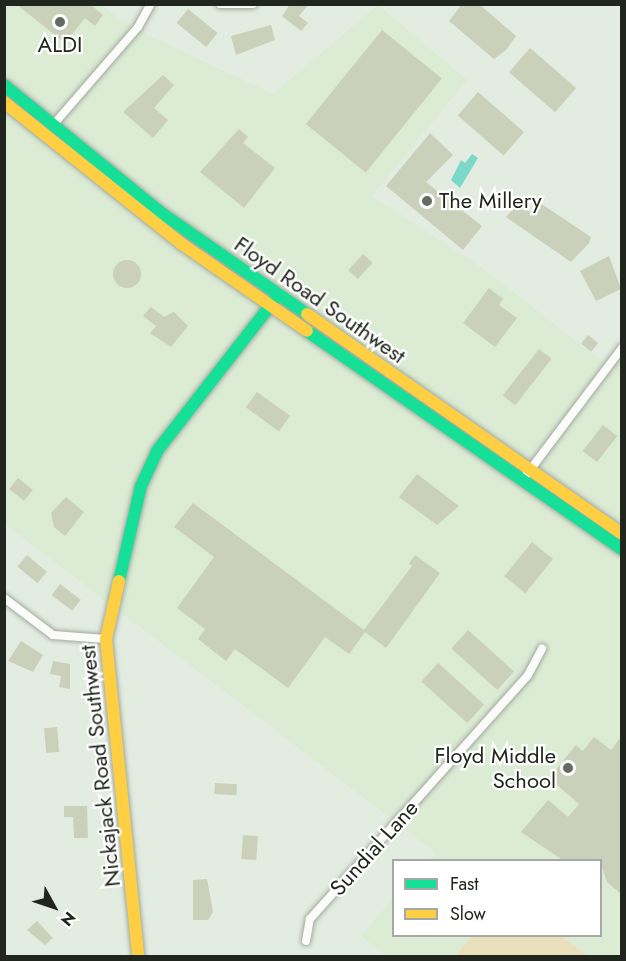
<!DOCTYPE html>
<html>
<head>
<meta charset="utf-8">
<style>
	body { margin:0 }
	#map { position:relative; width:626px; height:961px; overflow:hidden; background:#e3ece0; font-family:Jost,sans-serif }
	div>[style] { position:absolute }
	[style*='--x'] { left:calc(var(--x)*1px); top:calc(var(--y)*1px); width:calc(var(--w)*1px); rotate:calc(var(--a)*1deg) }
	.built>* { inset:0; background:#dbebd4 }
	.green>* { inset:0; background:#eae0bc }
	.water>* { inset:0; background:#7cd9ca }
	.building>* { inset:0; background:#cbd0ba; transform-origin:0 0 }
	.round { border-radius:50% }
	.roads { filter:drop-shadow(0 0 2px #a3aaa0) drop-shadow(0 0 2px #a3aaa0) }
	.street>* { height:8px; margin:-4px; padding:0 4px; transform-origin:4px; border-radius:4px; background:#fbfcfa }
	.fast>* { height:12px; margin:-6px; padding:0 6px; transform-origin:6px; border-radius:6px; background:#16e098 }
	.slow>* { height:12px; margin:-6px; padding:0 6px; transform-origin:6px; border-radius:6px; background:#ffcf43 }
	.dots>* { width:16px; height:16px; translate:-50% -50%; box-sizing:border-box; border:3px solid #fff; border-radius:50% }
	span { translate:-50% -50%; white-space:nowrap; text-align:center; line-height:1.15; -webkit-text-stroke:4.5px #fff; paint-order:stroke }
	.poi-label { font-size:22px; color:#20261d }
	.left { translate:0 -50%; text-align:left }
	.right { translate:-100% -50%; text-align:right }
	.street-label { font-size:22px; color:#20261d }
	.frame { position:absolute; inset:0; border:6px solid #20261d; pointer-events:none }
	.legend { position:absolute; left:392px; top:859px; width:210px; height:78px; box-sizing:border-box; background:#fff; border:2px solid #a6a8a5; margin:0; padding:8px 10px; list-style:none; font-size:18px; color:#20261d }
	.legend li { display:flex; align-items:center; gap:12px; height:30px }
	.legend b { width:30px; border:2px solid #a6a8a5 }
	.north { position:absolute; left:24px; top:877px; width:60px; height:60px; -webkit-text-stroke:4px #fff; paint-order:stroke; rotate:130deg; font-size:16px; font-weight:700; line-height:24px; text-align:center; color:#20261d }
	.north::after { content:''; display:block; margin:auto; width:21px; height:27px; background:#20261d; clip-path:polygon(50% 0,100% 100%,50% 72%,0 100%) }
</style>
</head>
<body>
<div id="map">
	<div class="built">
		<div style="clip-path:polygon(4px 5px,100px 5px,139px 31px,273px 94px,378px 5px,467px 80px,372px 196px,481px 267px,603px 362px,621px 343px,621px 956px,386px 956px,361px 936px,393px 899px,394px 936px,600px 936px,600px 860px,429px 860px,436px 853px,5px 524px)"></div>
	</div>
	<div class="green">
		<div style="clip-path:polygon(472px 936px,561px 936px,588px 956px,455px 956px)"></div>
	</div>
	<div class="water">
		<div style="clip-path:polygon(472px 154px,478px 158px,460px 188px,451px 180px,461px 160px,465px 163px)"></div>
	</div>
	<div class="building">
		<div style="clip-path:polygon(16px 4px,90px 4px,103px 15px,95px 26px,85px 18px,65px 43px)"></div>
		<div style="clip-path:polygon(290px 4px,309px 4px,299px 16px,308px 23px,301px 31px,282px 16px)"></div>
		<div style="clip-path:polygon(462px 4px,479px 4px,516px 36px,506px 50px,494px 59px,449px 21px)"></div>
		<div style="left:188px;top:9px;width:38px;height:18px;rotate:39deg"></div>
		<div style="clip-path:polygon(271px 25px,275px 40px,236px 55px,231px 36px)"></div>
		<div style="left:382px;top:30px;width:77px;height:121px;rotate:39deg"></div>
		<div style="left:530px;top:48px;width:61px;height:32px;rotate:41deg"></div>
		<div style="clip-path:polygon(163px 75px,174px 85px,154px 108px,168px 120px,153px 138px,123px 112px)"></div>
		<div style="left:478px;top:92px;width:61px;height:31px;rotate:41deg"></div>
		<div style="clip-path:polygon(239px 129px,248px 137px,243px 143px,275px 168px,244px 208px,200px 172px)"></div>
		<div style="clip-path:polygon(430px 133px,453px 155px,426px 182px,482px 226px,463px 250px,386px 186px)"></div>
		<div style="clip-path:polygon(519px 203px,532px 214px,540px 203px,591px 237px,589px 243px,571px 262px,506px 217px)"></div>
		<div style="left:363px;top:254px;width:13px;height:22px;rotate:42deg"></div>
		<div style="clip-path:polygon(609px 256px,621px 289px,596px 301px,580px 271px)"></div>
		<div class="round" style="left:113px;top:260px;width:28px;height:28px"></div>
		<div style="clip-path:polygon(489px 288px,503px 299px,499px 305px,517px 318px,495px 347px,463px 323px)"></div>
		<div style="clip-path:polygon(151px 307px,164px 317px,174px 312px,188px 326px,171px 347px,150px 333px,156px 326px,143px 316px)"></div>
		<div style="left:588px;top:335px;width:13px;height:11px;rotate:39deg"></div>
		<div style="left:539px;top:349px;width:16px;height:59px;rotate:38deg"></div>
		<div style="left:257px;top:392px;width:41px;height:19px;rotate:36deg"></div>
		<div style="left:603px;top:425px;width:18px;height:33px;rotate:38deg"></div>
		<div style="clip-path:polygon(417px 474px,459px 506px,437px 525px,399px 497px)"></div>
		<div style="left:18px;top:478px;width:19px;height:14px;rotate:39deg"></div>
		<div style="clip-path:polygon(66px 497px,84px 512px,65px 536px,54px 527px,51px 513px)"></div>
		<div style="clip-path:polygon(193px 503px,364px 630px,412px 566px,409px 564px,415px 555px,440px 573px,386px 648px,365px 632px,349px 654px,325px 637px,288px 688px,235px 649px,226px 661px,198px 639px,205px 629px,177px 608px,214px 557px,174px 527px)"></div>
		<div style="left:532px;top:542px;width:27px;height:44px;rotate:39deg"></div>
		<div style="left:27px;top:555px;width:26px;height:15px;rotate:40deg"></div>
		<div style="left:60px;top:584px;width:26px;height:14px;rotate:37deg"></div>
		<div style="left:468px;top:630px;width:62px;height:25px;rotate:42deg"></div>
		<div style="clip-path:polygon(21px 641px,43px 655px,33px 672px,8px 661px)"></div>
		<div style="clip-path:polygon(53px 661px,70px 664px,70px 689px,59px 687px,61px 676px,50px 674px)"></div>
		<div style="left:438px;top:663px;width:62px;height:25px;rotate:42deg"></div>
		<div style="left:57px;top:727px;width:25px;height:13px;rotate:85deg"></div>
		<div style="clip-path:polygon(594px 737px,611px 750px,621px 737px,621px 894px,607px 882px,600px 861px,564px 861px,521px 832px,548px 800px,568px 817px,579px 804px,549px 778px,576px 745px,583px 751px)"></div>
		<div style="left:215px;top:783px;width:22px;height:11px;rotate:3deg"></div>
		<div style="clip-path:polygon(64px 806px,87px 806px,88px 838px,74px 838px,73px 817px,64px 817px)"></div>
		<div style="left:243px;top:835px;width:15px;height:24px;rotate:4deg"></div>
		<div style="clip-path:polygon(207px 879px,213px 912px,208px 920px,193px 920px,193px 880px)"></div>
		<div style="clip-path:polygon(37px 921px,53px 938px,45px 945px,27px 930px)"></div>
	</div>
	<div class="roads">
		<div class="street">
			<div style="--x:220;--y:4;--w:33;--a:0"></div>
			<div style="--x:54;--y:124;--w:128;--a:-49.1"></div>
			<div style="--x:138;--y:27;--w:26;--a:-61"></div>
			<div style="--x:527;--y:474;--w:158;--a:-53"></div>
			<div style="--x:4;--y:598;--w:61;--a:37.1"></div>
			<div style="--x:53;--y:635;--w:53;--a:4.3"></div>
			<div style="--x:306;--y:941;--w:22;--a:-80"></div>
			<div style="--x:310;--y:919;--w:327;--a:-48.2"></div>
			<div style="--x:528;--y:675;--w:30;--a:-62"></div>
		</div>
		<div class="fast">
			<div style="--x:4;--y:85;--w:205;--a:39.1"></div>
			<div style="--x:163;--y:214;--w:175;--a:34.8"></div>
			<div style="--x:307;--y:331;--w:383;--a:34.7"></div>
			<div style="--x:119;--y:581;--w:98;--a:-77"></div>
			<div style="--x:141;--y:486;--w:38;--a:-65"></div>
			<div style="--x:157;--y:451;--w:189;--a:-52.1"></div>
		</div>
		<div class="slow">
			<div style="--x:4;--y:102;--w:228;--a:38.6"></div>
			<div style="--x:182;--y:244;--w:152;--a:34.8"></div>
			<div style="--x:307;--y:314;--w:384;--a:34.9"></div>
			<div style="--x:119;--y:581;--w:59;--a:102.6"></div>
			<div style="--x:106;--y:639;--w:319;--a:84.2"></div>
		</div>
	</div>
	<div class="dots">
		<div style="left:60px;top:22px;background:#646b61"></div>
		<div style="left:427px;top:201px;background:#646b61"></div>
		<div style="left:568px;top:768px;background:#646b61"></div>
	</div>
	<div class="poi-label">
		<span style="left:60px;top:45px">ALDI</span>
		<span class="left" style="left:439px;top:201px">The Millery</span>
		<span class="right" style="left:556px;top:768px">Floyd Middle<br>School</span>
	</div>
	<div class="street-label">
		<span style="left:320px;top:300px;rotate:35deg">Floyd Road Southwest</span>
		<span style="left:100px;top:766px;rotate:-96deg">Nickajack Road Southwest</span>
		<span style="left:374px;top:848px;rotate:-48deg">Sundial Lane</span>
	</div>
	<div class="frame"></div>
	<ul class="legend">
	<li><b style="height:8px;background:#16e098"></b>Fast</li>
	<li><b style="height:8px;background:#ffcf43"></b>Slow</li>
	</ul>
	<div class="north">N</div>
</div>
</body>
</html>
